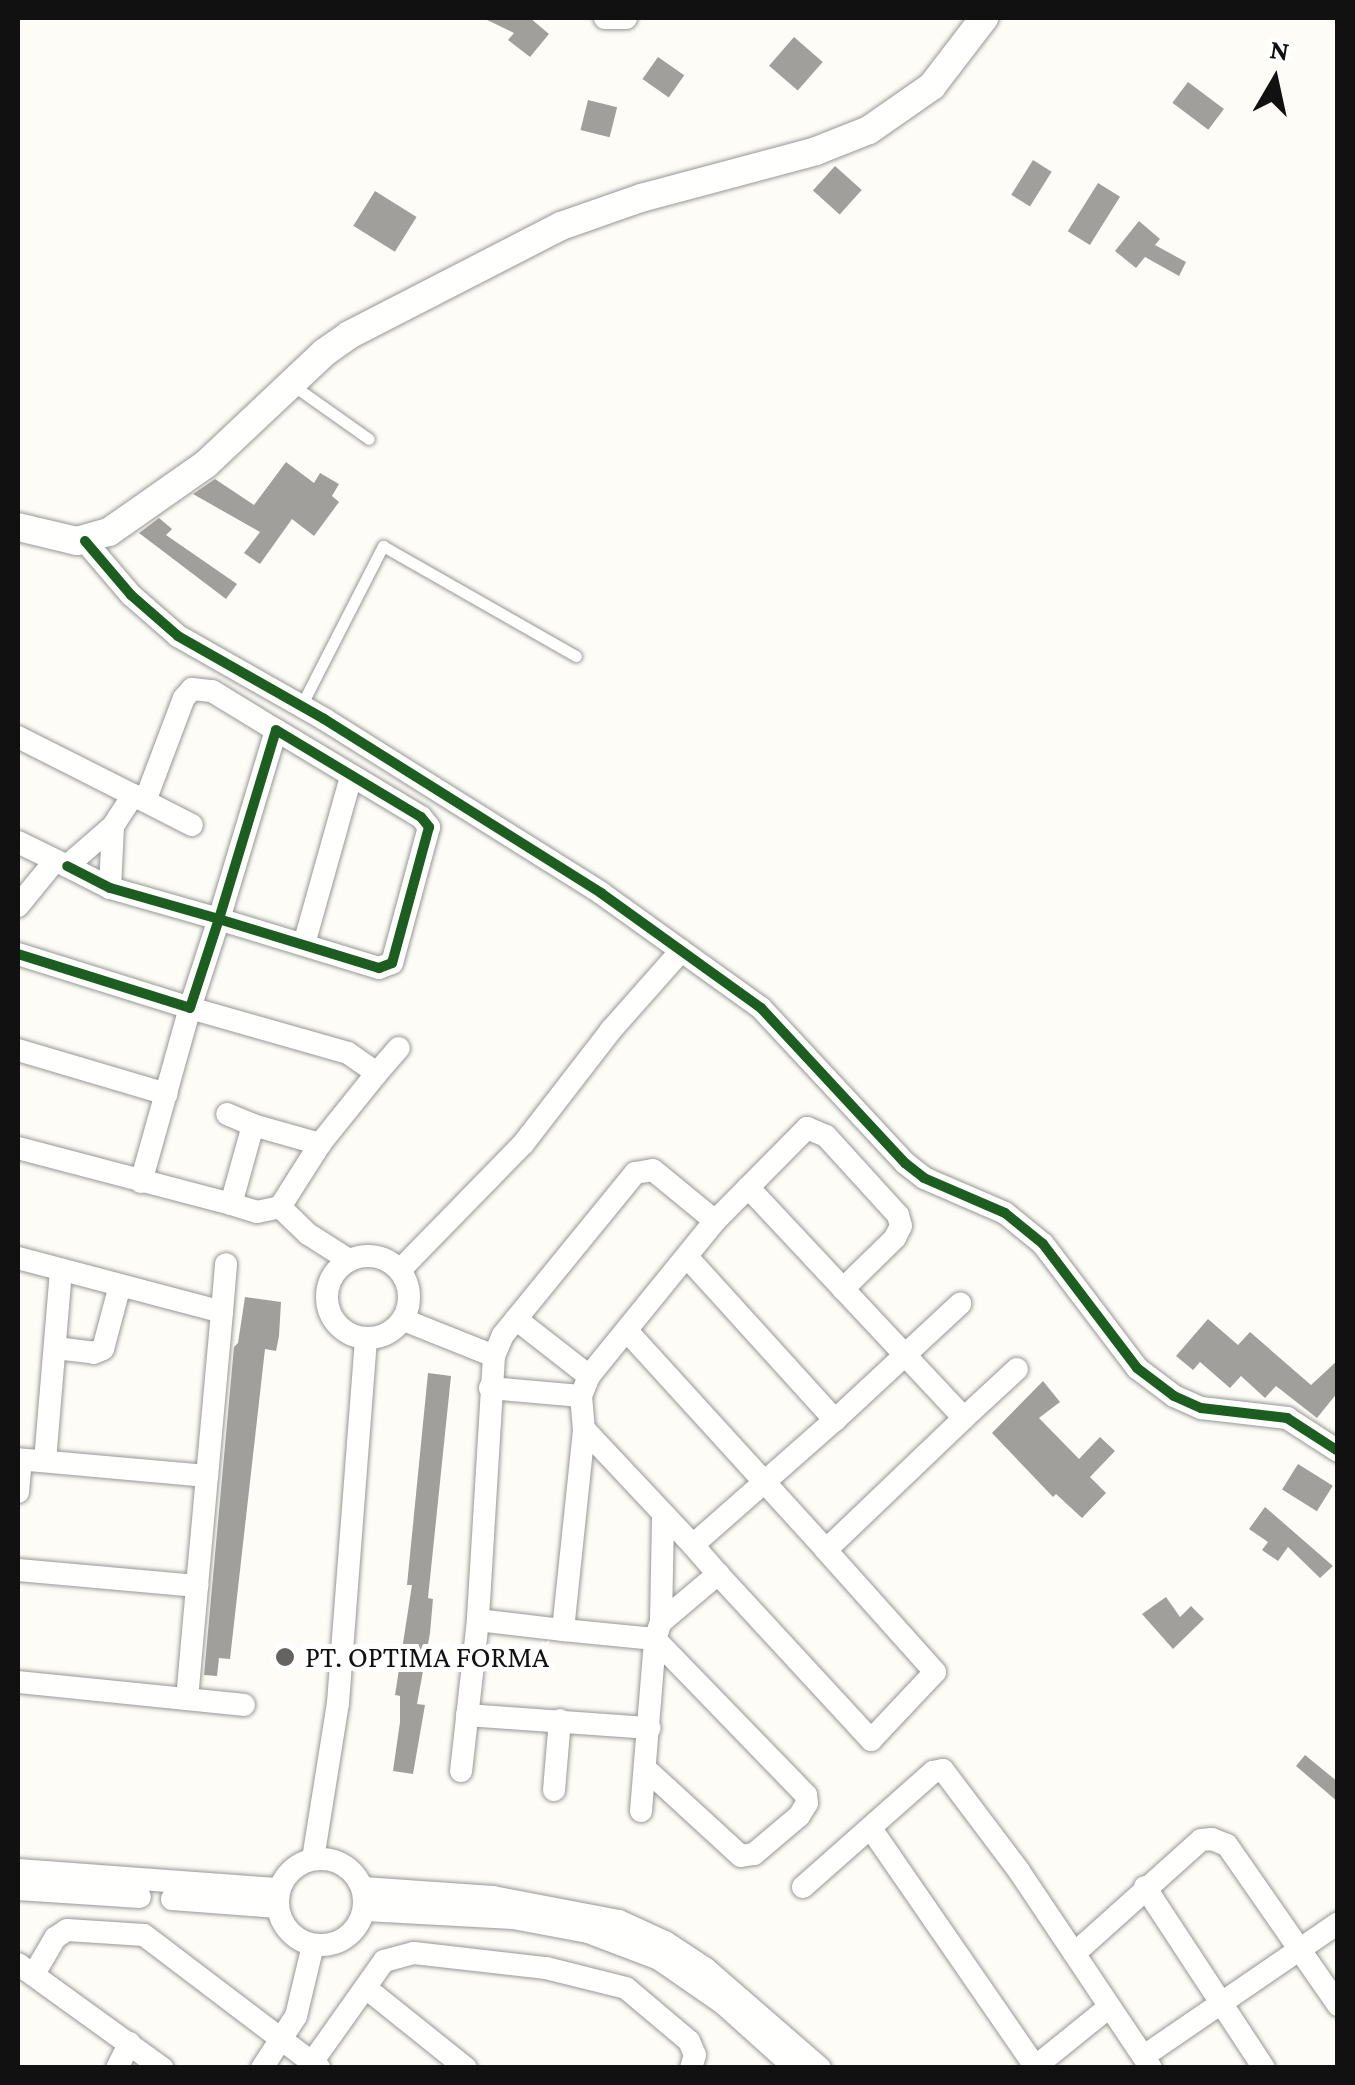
<!DOCTYPE html>
<html>
<head>
<meta charset="utf-8">
<style>
	body { margin:0 }
	#map { position:relative; width:1355px; height:2085px; overflow:hidden; background:#fdfcf7; font-family:"Crimson Pro",serif }
	div>[style] { position:absolute }
	[style*='--x'] { left:calc(var(--x)*1px); top:calc(var(--y)*1px); width:calc(var(--w)*1px); rotate:calc(var(--a)*1deg) }
	.building>* { inset:0; background:#a19f9c; transform-origin:0 0 }
	.roads { filter:drop-shadow(0 0 2px #979795) drop-shadow(0 0 2px #979795) }
	.service>* { height:11px; margin:-5.5px; padding:0 5.5px; transform-origin:5.5px; border-radius:5.5px; background:#fffffe }
	.minor>* { height:22px; margin:-11px; padding:0 11px; transform-origin:11px; border-radius:11px; background:#fffffe }
	.minor>.ring { margin:-11px; padding:0; box-sizing:content-box; background:none; border:22px solid #fffffe; border-radius:50% }
	.tertiary>* { height:28px; margin:-14px; padding:0 14px; transform-origin:14px; border-radius:14px; background:#fffffe }
	.cycleway>* { height:10px; margin:-5px; padding:0 5px; transform-origin:5px; border-radius:5px; background:#1b5e20 }
	.dots>* { width:28px; height:28px; translate:-50% -50%; box-sizing:border-box; border:5px solid #fff; border-radius:50% }
	span { translate:-50% -50%; white-space:nowrap; text-align:center; line-height:1.15; -webkit-text-stroke:10px #fff; paint-order:stroke }
	.poi-label { font-size:30px; color:#111 }
	.left { translate:0 -50%; text-align:left }
	.frame { position:absolute; inset:0; border:20px solid #111; pointer-events:none }
	.north { position:absolute; left:1225px; top:30px; width:100px; height:100px; -webkit-text-stroke:8px #fff; paint-order:stroke; rotate:9deg; font-size:28px; font-weight:700; line-height:40px; text-align:center; color:#111 }
	.north::after { content:''; display:block; margin:auto; width:35px; height:45px; background:#111; clip-path:polygon(50% 0,100% 100%,50% 72%,0 100%) }
</style>
</head>
<body>
<div id="map">
	<div class="building">
		<div style="clip-path:polygon(483px 18px,530px 18px,549px 34px,530px 57px,508px 40px,514px 33px)"></div>
		<div style="left:794px;top:37px;width:38px;height:38px;rotate:41deg"></div>
		<div style="left:658px;top:57px;width:32px;height:27px;rotate:35deg"></div>
		<div style="left:1188px;top:82px;width:45px;height:26px;rotate:37deg"></div>
		<div style="left:588px;top:100px;width:30px;height:31px;rotate:14deg"></div>
		<div style="left:1033px;top:160px;width:22px;height:41px;rotate:32deg"></div>
		<div style="left:835px;top:166px;width:36px;height:33px;rotate:42deg"></div>
		<div style="left:1098px;top:183px;width:26px;height:57px;rotate:32deg"></div>
		<div style="left:375px;top:191px;width:49px;height:41px;rotate:32deg"></div>
		<div style="clip-path:polygon(1139px 221px,1160px 239px,1155px 245px,1186px 262px,1179px 276px,1145px 257px,1136px 268px,1115px 251px)"></div>
		<div style="clip-path:polygon(286px 462px,314px 483px,320px 473px,339px 484px,332px 496px,339px 502px,314px 536px,292px 519px,260px 564px,244px 553px,260px 532px,193px 494px,215px 479px,254px 505px)"></div>
		<div style="clip-path:polygon(159px 518px,172px 529px,166px 535px,237px 584px,226px 599px,139px 533px)"></div>
		<div style="clip-path:polygon(245px 1297px,281px 1302px,279px 1336px,276px 1351px,265px 1349px,230px 1659px,219px 1658px,217px 1676px,204px 1675px,234px 1347px,238px 1343px)"></div>
		<div style="clip-path:polygon(1208px 1319px,1238px 1345px,1250px 1332px,1311px 1385px,1338px 1360px,1338px 1392px,1317px 1418px,1276px 1386px,1265px 1398px,1241px 1376px,1230px 1388px,1200px 1362px,1193px 1370px,1176px 1356px)"></div>
		<div style="clip-path:polygon(428px 1373px,451px 1376px,428px 1598px,433px 1599px,430px 1633px,417px 1704px,425px 1705px,413px 1774px,393px 1771px,400px 1722px,400px 1696px,395px 1695px,412px 1585px,407px 1585px)"></div>
		<div style="clip-path:polygon(1043px 1381px,1060px 1402px,1039px 1418px,1079px 1459px,1100px 1437px,1115px 1451px,1090px 1477px,1106px 1493px,1082px 1518px,1056px 1494px,1053px 1497px,992px 1433px)"></div>
		<div style="left:1298px;top:1464px;width:41px;height:30px;rotate:32deg"></div>
		<div style="clip-path:polygon(1265px 1507px,1333px 1566px,1320px 1578px,1288px 1547px,1278px 1561px,1262px 1550px,1268px 1542px,1249px 1529px)"></div>
		<div style="clip-path:polygon(1166px 1597px,1180px 1617px,1191px 1606px,1204px 1619px,1173px 1649px,1142px 1614px)"></div>
		<div style="clip-path:polygon(1305px 1755px,1338px 1782px,1338px 1802px,1296px 1766px)"></div>
	</div>
	<div class="roads">
		<div class="service">
			<div style="--x:291;--y:384;--w:95;--a:35.2"></div>
			<div style="--x:301;--y:706;--w:180;--a:-62.9"></div>
			<div style="--x:383;--y:546;--w:222;--a:29.7"></div>
		</div>
		<div class="minor">
			<div style="--x:605;--y:18;--w:21;--a:0"></div>
			<div style="--x:85;--y:541;--w:71;--a:49.6"></div>
			<div style="--x:131;--y:595;--w:62;--a:41.1"></div>
			<div style="--x:178;--y:636;--w:168;--a:29.6"></div>
			<div style="--x:324;--y:719;--w:327;--a:32.1"></div>
			<div style="--x:601;--y:893;--w:197;--a:35.7"></div>
			<div style="--x:761;--y:1008;--w:212;--a:47.1"></div>
			<div style="--x:905;--y:1163;--w:24;--a:38"></div>
			<div style="--x:924;--y:1178;--w:88;--a:23.4"></div>
			<div style="--x:1005;--y:1213;--w:49;--a:39.2"></div>
			<div style="--x:1043;--y:1244;--w:156;--a:52.8"></div>
			<div style="--x:1137;--y:1368;--w:46;--a:37.1"></div>
			<div style="--x:1174;--y:1396;--w:30;--a:24"></div>
			<div style="--x:1201;--y:1408;--w:87;--a:6.6"></div>
			<div style="--x:1287;--y:1418;--w:61;--a:32.9"></div>
			<div style="--x:18;--y:737;--w:129;--a:26.8"></div>
			<div style="--x:145;--y:801;--w:110;--a:-69.3"></div>
			<div style="--x:184;--y:698;--w:12;--a:-48"></div>
			<div style="--x:192;--y:689;--w:20;--a:6"></div>
			<div style="--x:212;--y:691;--w:75;--a:31.4"></div>
			<div style="--x:18;--y:842;--w:55;--a:26.1"></div>
			<div style="--x:67;--y:866;--w:61;--a:-41"></div>
			<div style="--x:113;--y:826;--w:37;--a:-57"></div>
			<div style="--x:133;--y:795;--w:66;--a:27"></div>
			<div style="--x:110;--y:888;--w:62;--a:-87.2"></div>
			<div style="--x:18;--y:906;--w:57;--a:-50.7"></div>
			<div style="--x:304;--y:944;--w:173;--a:-74.3"></div>
			<div style="--x:18;--y:954;--w:180;--a:17.4"></div>
			<div style="--x:190;--y:1008;--w:94;--a:-72"></div>
			<div style="--x:219;--y:919;--w:197;--a:-73.2"></div>
			<div style="--x:276;--y:730;--w:169;--a:31"></div>
			<div style="--x:421;--y:817;--w:13;--a:51"></div>
			<div style="--x:429;--y:827;--w:141;--a:105.2"></div>
			<div style="--x:392;--y:963;--w:14;--a:159"></div>
			<div style="--x:379;--y:968;--w:167;--a:-163"></div>
			<div style="--x:219;--y:919;--w:113;--a:-164.1"></div>
			<div style="--x:110;--y:888;--w:48;--a:-152.9"></div>
			<div style="--x:18;--y:1050;--w:155;--a:16.5"></div>
			<div style="--x:377;--y:1073;--w:33;--a:-49"></div>
			<div style="--x:253;--y:1125;--w:70;--a:15.8"></div>
			<div style="--x:18;--y:1148;--w:220;--a:14.7"></div>
			<div style="--x:231;--y:1204;--w:82;--a:-74.4"></div>
			<div style="--x:253;--y:1125;--w:28;--a:-157"></div>
			<div style="--x:141;--y:1182;--w:181;--a:-74.3"></div>
			<div style="--x:190;--y:1008;--w:164;--a:15.9"></div>
			<div style="--x:348;--y:1053;--w:35;--a:35"></div>
			<div style="--x:377;--y:1073;--w:91;--a:128.8"></div>
			<div style="--x:320;--y:1144;--w:75;--a:122.4"></div>
			<div style="--x:231;--y:1204;--w:27;--a:17"></div>
			<div style="--x:257;--y:1212;--w:24;--a:-12"></div>
			<div style="--x:280;--y:1207;--w:39;--a:44"></div>
			<div style="--x:308;--y:1234;--w:49;--a:32.4"></div>
			<div class="ring" style="left:327px;top:1256px;width:60px;height:60px"></div>
			<div style="--x:18;--y:1258;--w:211;--a:14.8"></div>
			<div style="--x:222;--y:1312;--w:165;--a:95.2"></div>
			<div style="--x:207;--y:1476;--w:190;--a:-174.9"></div>
			<div style="--x:688;--y:1258;--w:219;--a:47.8"></div>
			<div style="--x:835;--y:1420;--w:171;--a:-42.9"></div>
			<div style="--x:400;--y:1270;--w:176;--a:-45.7"></div>
			<div style="--x:523;--y:1144;--w:144;--a:-52.3"></div>
			<div style="--x:611;--y:1030;--w:106;--a:-48.5"></div>
			<div style="--x:222;--y:1312;--w:48;--a:-85.2"></div>
			<div style="--x:516;--y:1319;--w:93;--a:38"></div>
			<div style="--x:404;--y:1320;--w:97;--a:21.8"></div>
			<div style="--x:494;--y:1356;--w:264;--a:93.5"></div>
			<div style="--x:478;--y:1620;--w:152;--a:96.4"></div>
			<div style="--x:627;--y:1331;--w:296;--a:47.7"></div>
			<div style="--x:826;--y:1550;--w:191;--a:-43.7"></div>
			<div style="--x:964;--y:1418;--w:316;--a:-133.1"></div>
			<div style="--x:56;--y:1348;--w:38;--a:7"></div>
			<div style="--x:94;--y:1353;--w:10;--a:-24"></div>
			<div style="--x:103;--y:1349;--w:66;--a:-75.1"></div>
			<div style="--x:494;--y:1356;--w:23;--a:-67"></div>
			<div style="--x:503;--y:1335;--w:209;--a:-50.8"></div>
			<div style="--x:635;--y:1173;--w:18;--a:-9"></div>
			<div style="--x:653;--y:1170;--w:80;--a:39.4"></div>
			<div style="--x:490;--y:1388;--w:91;--a:5"></div>
			<div style="--x:581;--y:1396;--w:22;--a:-68"></div>
			<div style="--x:589;--y:1376;--w:200;--a:-50.9"></div>
			<div style="--x:715;--y:1221;--w:131;--a:-45.3"></div>
			<div style="--x:807;--y:1128;--w:21;--a:23"></div>
			<div style="--x:826;--y:1136;--w:107;--a:47.7"></div>
			<div style="--x:898;--y:1215;--w:11;--a:75"></div>
			<div style="--x:901;--y:1226;--w:13;--a:117"></div>
			<div style="--x:895;--y:1238;--w:73;--a:135.6"></div>
			<div style="--x:581;--y:1396;--w:33;--a:85"></div>
			<div style="--x:584;--y:1429;--w:159;--a:46.8"></div>
			<div style="--x:693;--y:1545;--w:189;--a:-41.4"></div>
			<div style="--x:964;--y:1418;--w:72;--a:-42.8"></div>
			<div style="--x:45;--y:1461;--w:192;--a:-85.2"></div>
			<div style="--x:18;--y:1492;--w:32;--a:-85"></div>
			<div style="--x:18;--y:1570;--w:180;--a:5.1"></div>
			<div style="--x:197;--y:1586;--w:110;--a:-84.8"></div>
			<div style="--x:718;--y:1574;--w:226;--a:47.3"></div>
			<div style="--x:871;--y:1740;--w:93;--a:-46.7"></div>
			<div style="--x:935;--y:1672;--w:164;--a:-131.8"></div>
			<div style="--x:478;--y:1620;--w:86;--a:6.7"></div>
			<div style="--x:563;--y:1630;--w:202;--a:-84"></div>
			<div style="--x:661;--y:1622;--w:75;--a:-40.1"></div>
			<div style="--x:718;--y:1574;--w:38;--a:-131"></div>
			<div style="--x:563;--y:1630;--w:92;--a:5.6"></div>
			<div style="--x:655;--y:1639;--w:18;--a:-71"></div>
			<div style="--x:661;--y:1622;--w:106;--a:-88.9"></div>
			<div style="--x:18;--y:1682;--w:227;--a:5.8"></div>
			<div style="--x:187;--y:1699;--w:113;--a:-84.9"></div>
			<div style="--x:467;--y:1715;--w:183;--a:4.1"></div>
			<div style="--x:647;--y:1770;--w:127;--a:42.5"></div>
			<div style="--x:741;--y:1856;--w:13;--a:-9"></div>
			<div style="--x:754;--y:1854;--w:59;--a:-40.2"></div>
			<div style="--x:799;--y:1816;--w:15;--a:-58"></div>
			<div style="--x:807;--y:1803;--w:8;--a:-97"></div>
			<div style="--x:806;--y:1795;--w:217;--a:-134.1"></div>
			<div style="--x:554;--y:1790;--w:70;--a:-85.1"></div>
			<div style="--x:641;--y:1811;--w:173;--a:-85.3"></div>
			<div style="--x:872;--y:1830;--w:289;--a:55.4"></div>
			<div class="ring" style="left:278px;top:1859px;width:64px;height:64px"></div>
			<div style="--x:313;--y:1859;--w:158;--a:-80.9"></div>
			<div style="--x:338;--y:1703;--w:366;--a:-85.6"></div>
			<div style="--x:18;--y:1870;--w:262;--a:4.2"></div>
			<div style="--x:803;--y:1887;--w:174;--a:-41.5"></div>
			<div style="--x:933;--y:1772;--w:10;--a:-11"></div>
			<div style="--x:943;--y:1770;--w:126;--a:53"></div>
			<div style="--x:1019;--y:1871;--w:237;--a:56.2"></div>
			<div style="--x:1145;--y:1887;--w:217;--a:56.7"></div>
			<div style="--x:363;--y:1888;--w:130;--a:4"></div>
			<div style="--x:493;--y:1897;--w:128;--a:10.8"></div>
			<div style="--x:619;--y:1921;--w:51;--a:24.5"></div>
			<div style="--x:665;--y:1942;--w:49;--a:33.4"></div>
			<div style="--x:706;--y:1969;--w:151;--a:41"></div>
			<div style="--x:18;--y:1889;--w:122;--a:3.8"></div>
			<div style="--x:172;--y:1899;--w:106;--a:4.3"></div>
			<div style="--x:365;--y:1910;--w:148;--a:3.1"></div>
			<div style="--x:513;--y:1918;--w:76;--a:10.6"></div>
			<div style="--x:588;--y:1932;--w:76;--a:20.8"></div>
			<div style="--x:659;--y:1959;--w:79;--a:34.7"></div>
			<div style="--x:724;--y:2004;--w:96;--a:42"></div>
			<div style="--x:1075;--y:1953;--w:169;--a:-41.9"></div>
			<div style="--x:1201;--y:1840;--w:11;--a:-5"></div>
			<div style="--x:1212;--y:1839;--w:16;--a:22"></div>
			<div style="--x:1227;--y:1845;--w:195;--a:55.2"></div>
			<div style="--x:18;--y:1964;--w:178;--a:35.8"></div>
			<div style="--x:34;--y:1974;--w:42;--a:-59.7"></div>
			<div style="--x:55;--y:1938;--w:14;--a:-34"></div>
			<div style="--x:67;--y:1930;--w:77;--a:3.7"></div>
			<div style="--x:144;--y:1935;--w:220;--a:37.2"></div>
			<div style="--x:366;--y:1988;--w:128;--a:38.7"></div>
			<div style="--x:1144;--y:2056;--w:235;--a:-34.4"></div>
			<div style="--x:1035;--y:2067;--w:95;--a:-39"></div>
			<div style="--x:117;--y:2068;--w:28;--a:-63"></div>
			<div style="--x:262;--y:2068;--w:62;--a:-56.8"></div>
			<div style="--x:296;--y:2016;--w:73;--a:-76.5"></div>
			<div style="--x:308;--y:2068;--w:131;--a:-54.6"></div>
			<div style="--x:384;--y:1961;--w:31;--a:-15"></div>
			<div style="--x:414;--y:1953;--w:133;--a:6.5"></div>
			<div style="--x:546;--y:1968;--w:82;--a:14"></div>
			<div style="--x:626;--y:1988;--w:82;--a:40.1"></div>
			<div style="--x:689;--y:2041;--w:15;--a:67"></div>
			<div style="--x:695;--y:2055;--w:14;--a:107"></div>
		</div>
		<div class="tertiary">
			<div style="--x:18;--y:527;--w:61;--a:13.3"></div>
			<div style="--x:77;--y:541;--w:33;--a:-16"></div>
			<div style="--x:109;--y:532;--w:118;--a:-35"></div>
			<div style="--x:206;--y:464;--w:163;--a:-43.3"></div>
			<div style="--x:325;--y:352;--w:29;--a:-35"></div>
			<div style="--x:349;--y:335;--w:238;--a:-27.2"></div>
			<div style="--x:561;--y:226;--w:85;--a:-19.3"></div>
			<div style="--x:641;--y:198;--w:181;--a:-15"></div>
			<div style="--x:816;--y:151;--w:57;--a:-21.6"></div>
			<div style="--x:869;--y:130;--w:77;--a:-34.9"></div>
			<div style="--x:932;--y:86;--w:86;--a:-52.6"></div>
		</div>
	</div>
	<div class="cycleway">
		<div style="--x:85;--y:541;--w:71;--a:49.6"></div>
		<div style="--x:131;--y:595;--w:62;--a:41.1"></div>
		<div style="--x:178;--y:636;--w:168;--a:29.6"></div>
		<div style="--x:324;--y:719;--w:327;--a:32.1"></div>
		<div style="--x:601;--y:893;--w:197;--a:35.7"></div>
		<div style="--x:761;--y:1008;--w:212;--a:47.1"></div>
		<div style="--x:905;--y:1163;--w:24;--a:38"></div>
		<div style="--x:924;--y:1178;--w:88;--a:23.4"></div>
		<div style="--x:1005;--y:1213;--w:49;--a:39.2"></div>
		<div style="--x:1043;--y:1244;--w:156;--a:52.8"></div>
		<div style="--x:1137;--y:1368;--w:46;--a:37.1"></div>
		<div style="--x:1174;--y:1396;--w:30;--a:24"></div>
		<div style="--x:1201;--y:1408;--w:87;--a:6.6"></div>
		<div style="--x:1287;--y:1418;--w:61;--a:32.9"></div>
		<div style="--x:18;--y:954;--w:180;--a:17.4"></div>
		<div style="--x:190;--y:1008;--w:94;--a:-72"></div>
		<div style="--x:219;--y:919;--w:197;--a:-73.2"></div>
		<div style="--x:276;--y:730;--w:169;--a:31"></div>
		<div style="--x:421;--y:817;--w:13;--a:51"></div>
		<div style="--x:429;--y:827;--w:141;--a:105.2"></div>
		<div style="--x:392;--y:963;--w:14;--a:159"></div>
		<div style="--x:379;--y:968;--w:167;--a:-163"></div>
		<div style="--x:219;--y:919;--w:113;--a:-164.1"></div>
		<div style="--x:110;--y:888;--w:48;--a:-152.9"></div>
	</div>
	<div class="dots">
		<div style="left:285px;top:1657px;background:#646362"></div>
	</div>
	<div class="poi-label">
		<span class="left" style="left:305px;top:1657px">PT. OPTIMA FORMA</span>
	</div>
	<div class="frame"></div>
	<div class="north">N</div>
</div>
</body>
</html>
